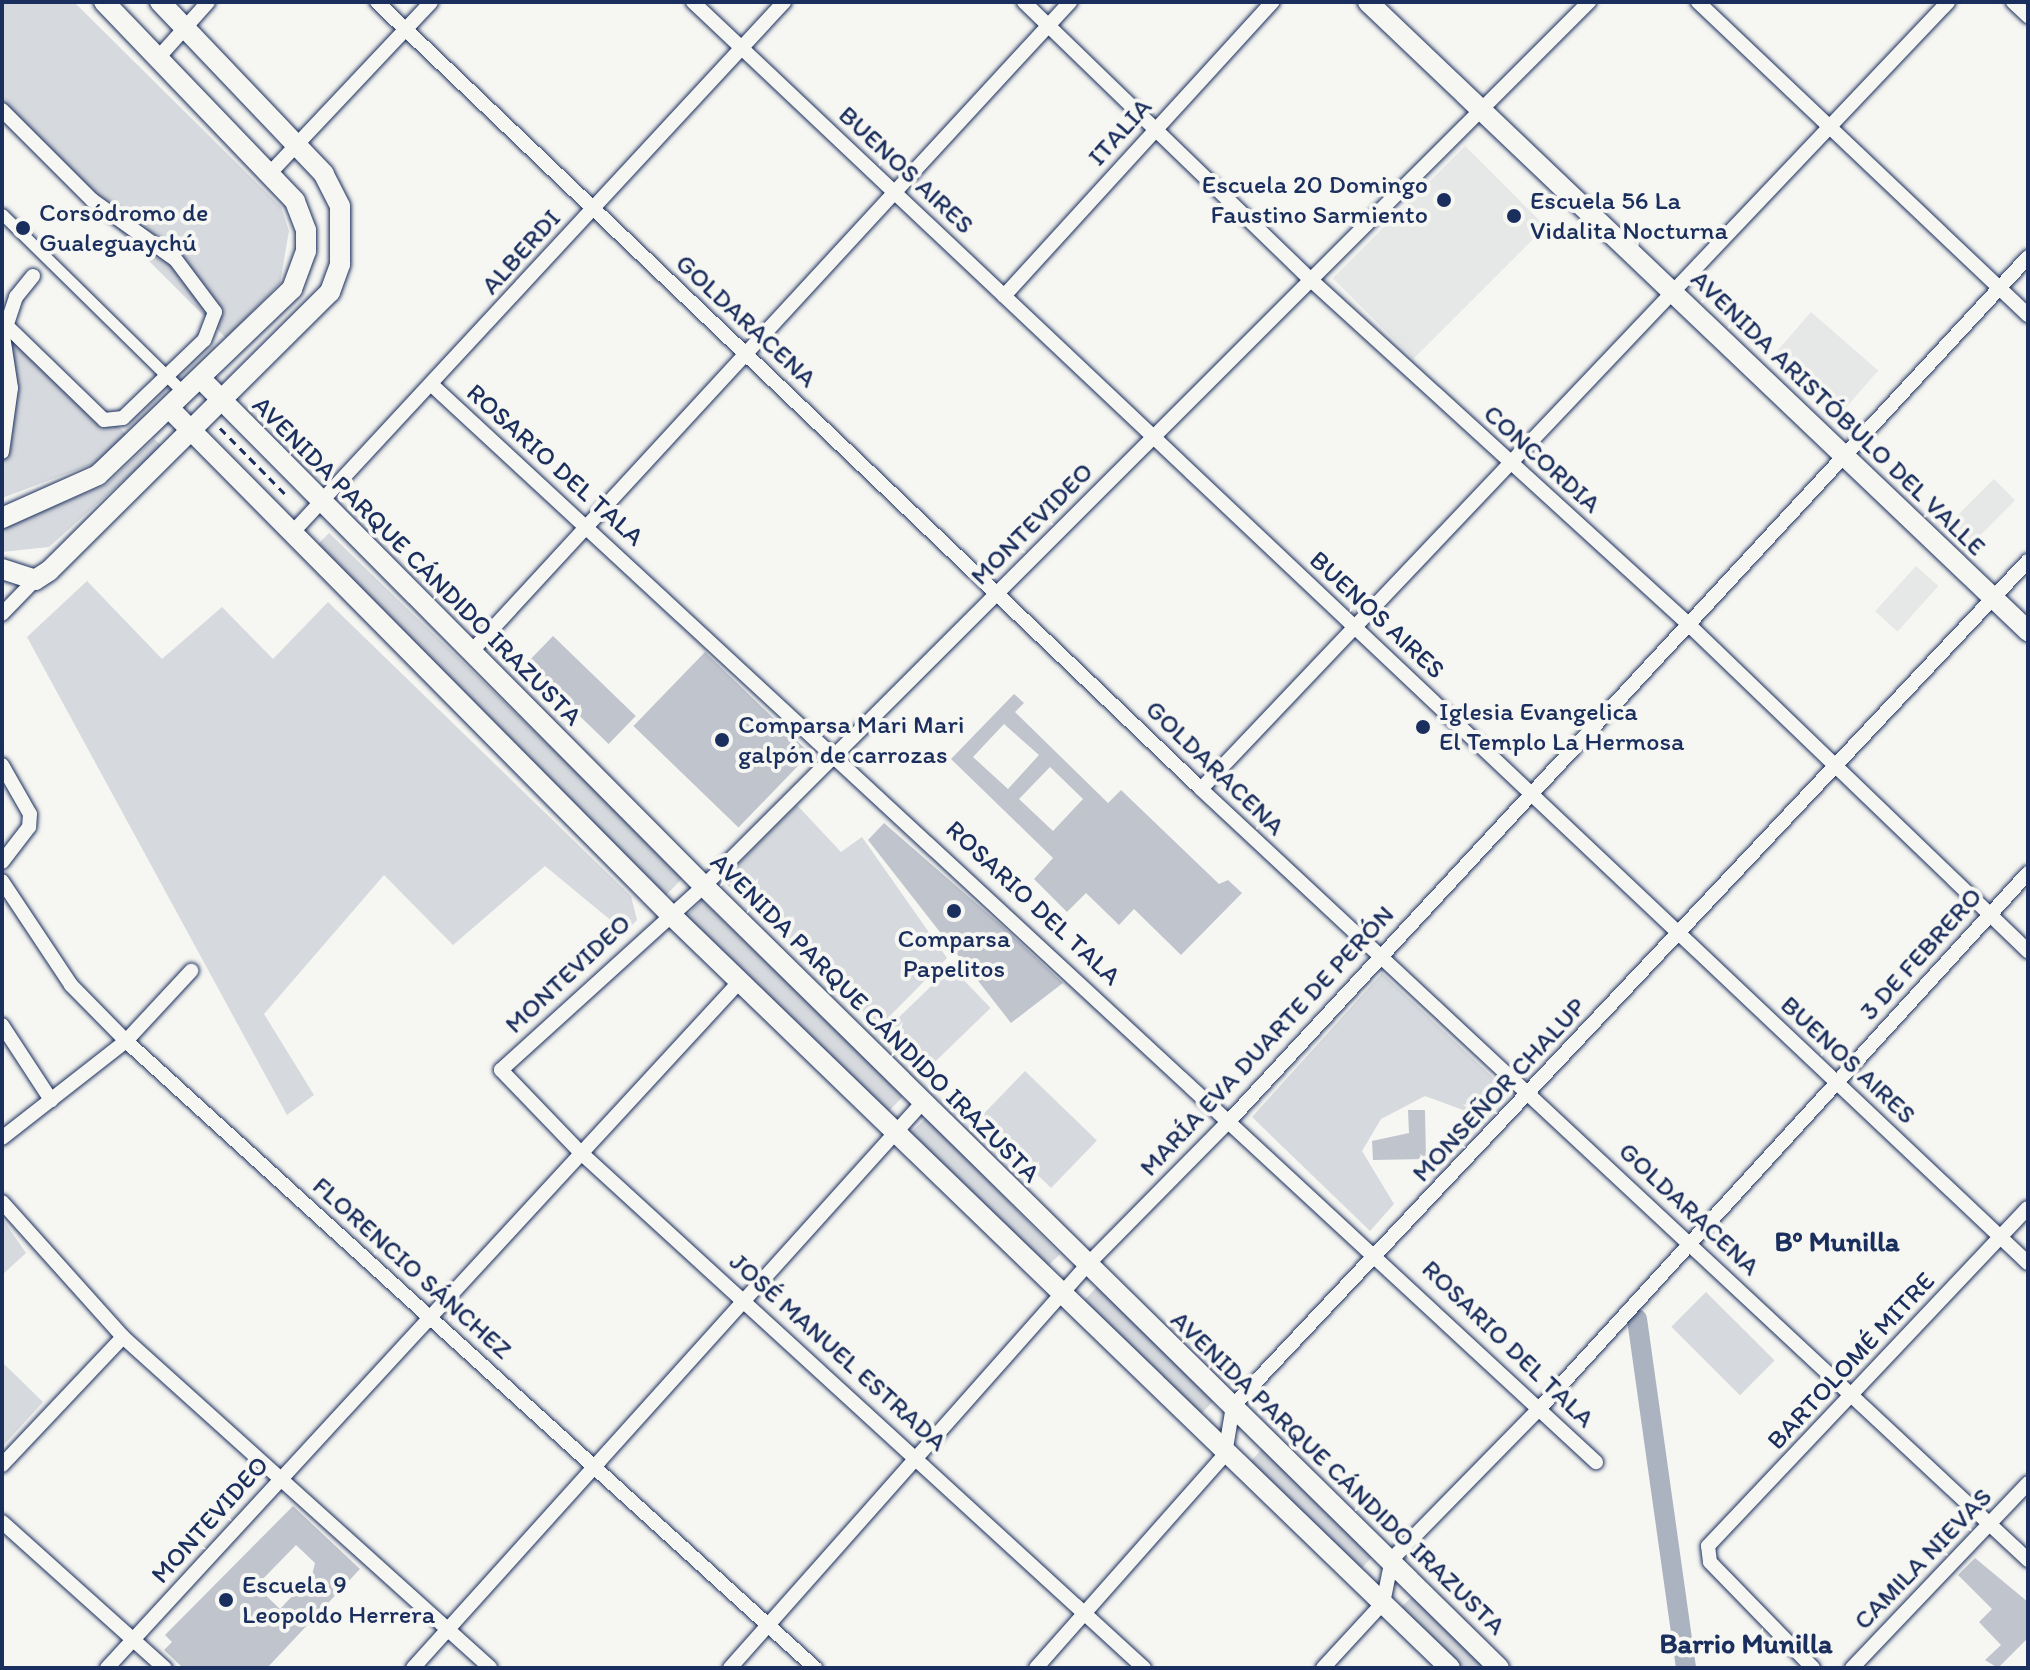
<!DOCTYPE html>
<html>
<head>
<meta charset="utf-8">
<style>
	body { margin:0 }
	#map { position:relative; width:2030px; height:1670px; overflow:hidden; background:#f6f6f2; font-family:Itim,sans-serif }
	div>[style] { position:absolute }
	[style*='--x'] { left:calc(var(--x)*1px); top:calc(var(--y)*1px); width:calc(var(--w)*1px); rotate:calc(var(--a)*1deg) }
	.built>* { inset:0; background:#e6e7e7; transform-origin:0 0 }
	.green>* { inset:0; background:#d6d9dd; transform-origin:0 0 }
	.canal>* { height:20px; margin:-10px; padding:0 10px; transform-origin:10px; border-radius:10px; background:#abb2c0 }
	.building>* { inset:0; background:#c0c4cd; transform-origin:0 0 }
	.path>* { height:3px; margin-top:-1.5px; transform-origin:0; background:repeating-linear-gradient(90deg,#1b2f5e 0 8px,transparent 0 14px) }
	.roads { filter:drop-shadow(0 0 2px #1b2f5e) drop-shadow(0 0 2px #1b2f5e) }
	.pedestrian>* { height:11px; margin:-5.5px; padding:0 5.5px; transform-origin:5.5px; border-radius:5.5px; background:#f6f6f2 }
	.minor>* { height:14px; margin:-7px; padding:0 7px; transform-origin:7px; border-radius:7px; background:#f6f6f2 }
	.secondary>* { height:20px; margin:-10px; padding:0 10px; transform-origin:10px; border-radius:10px; background:#f6f6f2 }
	.dots>* { width:22px; height:22px; translate:-50% -50%; box-sizing:border-box; border:4px solid #f6f6f2; border-radius:50% }
	span { translate:-50% -50%; white-space:nowrap; text-align:center; line-height:1.15; -webkit-text-stroke:8px #f6f6f2; paint-order:stroke }
	.street-label { font-size:26px; color:#1b2f5e }
	.poi-label { font-size:26px; color:#1b2f5e }
	.right { translate:-100% -50%; text-align:right }
	.left { translate:0 -50%; text-align:left }
	.neighbourhood-label { font-size:28px; color:#1b2f5e; font-weight:700 }
	.frame { position:absolute; inset:0; border:4px solid #1b2f5e; pointer-events:none }
</style>
</head>
<body>
<div id="map">
	<div class="built">
		<div style="left:1465px;top:146px;width:114px;height:187px;rotate:45deg"></div>
		<div style="left:1811px;top:312px;width:89px;height:57px;rotate:41deg"></div>
		<div style="left:1994px;top:479px;width:30px;height:60px;rotate:45deg"></div>
		<div style="left:1916px;top:566px;width:30px;height:61px;rotate:42deg"></div>
	</div>
	<div class="green">
		<div style="clip-path:polygon(2px 2px,74px 2px,281px 207px,289px 231px,280px 283px,226px 338px,2px 114px)"></div>
		<div style="clip-path:polygon(2px 312px,128px 436px,104px 460px,2px 498px)"></div>
		<div style="clip-path:polygon(154px 439px,162px 446px,49px 547px,2px 552px,2px 528px,107px 484px)"></div>
		<div style="left:329px;top:533px;width:494px;height:30px;rotate:44deg"></div>
		<div style="clip-path:polygon(87px 581px,162px 659px,222px 607px,273px 659px,328px 602px,631px 896px,637px 920px,625px 932px,545px 866px,453px 945px,384px 875px,264px 1014px,314px 1095px,287px 1115px,27px 637px)"></div>
		<div style="clip-path:polygon(797px 805px,841px 852px,862px 837px,947px 958px,879px 1027px,722px 880px)"></div>
		<div style="left:702px;top:900px;width:281px;height:25px;rotate:44deg"></div>
		<div style="left:951px;top:967px;width:57px;height:92px;rotate:46deg"></div>
		<div style="clip-path:polygon(1382px 973px,1500px 1084px,1474px 1114px,1425px 1096px,1381px 1119px,1362px 1151px,1394px 1204px,1370px 1231px,1252px 1117px)"></div>
		<div style="left:1025px;top:1071px;width:100px;height:66px;rotate:44deg"></div>
		<div style="left:927px;top:1117px;width:191px;height:25px;rotate:46deg"></div>
		<div style="clip-path:polygon(2px 1218px,26px 1253px,2px 1275px)"></div>
		<div style="left:1097px;top:1287px;width:163px;height:29px;rotate:44deg"></div>
		<div style="left:1706px;top:1292px;width:97px;height:49px;rotate:45deg"></div>
		<div style="clip-path:polygon(2px 1362px,43px 1402px,2px 1447px)"></div>
		<div style="left:1264px;top:1447px;width:154px;height:27px;rotate:43deg"></div>
		<div style="clip-path:polygon(1415px 1594px,1490px 1668px,1454px 1668px,1396px 1612px)"></div>
	</div>
	<div class="canal">
		<div style="--x:1637;--y:1319;--w:352;--a:82"></div>
	</div>
	<div class="building">
		<div style="left:553px;top:636px;width:115px;height:39px;rotate:44deg"></div>
		<div style="left:705px;top:652px;width:146px;height:103px;rotate:44deg"></div>
		<div style="clip-path:polygon(evenodd,1014px 694px,1024px 703px,1015px 712px,1108px 803px,1121px 790px,1219px 884px,1228px 880px,1242px 893px,1181px 955px,1134px 909px,1119px 925px,1086px 893px,1067px 912px,1034px 879px,1053px 858px,951px 759px,1014px 694px,1004px 724px,1039px 755px,1008px 789px,973px 757px,1004px 724px,1014px 694px,1050px 767px,1083px 799px,1053px 831px,1019px 799px,1050px 767px)"></div>
		<div style="clip-path:polygon(884px 823px,1001px 925px,1063px 983px,1011px 1023px,868px 840px)"></div>
		<div style="clip-path:polygon(1408px 1110px,1425px 1110px,1426px 1159px,1373px 1160px,1372px 1141px,1409px 1133px)"></div>
		<div style="clip-path:polygon(evenodd,293px 1506px,360px 1569px,267px 1668px,183px 1668px,164px 1650px,172px 1642px,165px 1635px,293px 1506px,296px 1545px,315px 1563px,312px 1575px,280px 1609px,256px 1586px,296px 1545px)"></div>
		<div style="clip-path:polygon(1975px 1558px,2028px 1602px,2028px 1638px,1998px 1668px,1985px 1660px,2001px 1645px,1979px 1622px,1992px 1609px,1958px 1575px)"></div>
	</div>
	<div class="path">
		<div style="--x:220;--y:428;--w:93;--a:45.4"></div>
	</div>
	<div class="roads">
		<div class="pedestrian">
			<div style="--x:2;--y:214;--w:255;--a:44.5"></div>
		</div>
		<div class="minor">
			<div style="--x:377;--y:2;--w:1139;--a:43.68"></div>
			<div style="--x:1201;--y:789;--w:1131;--a:42.99"></div>
			<div style="--x:693;--y:2;--w:1836;--a:43.37"></div>
			<div style="--x:1024;--y:2;--w:400;--a:44.1"></div>
			<div style="--x:1311;--y:280;--w:508;--a:42.36"></div>
			<div style="--x:1686;--y:622;--w:475;--a:43.9"></div>
			<div style="--x:1698;--y:2;--w:455;--a:43.5"></div>
			<div style="--x:2013;--y:2;--w:21;--a:43"></div>
			<div style="--x:158;--y:58;--w:75;--a:-48.2"></div>
			<div style="--x:2;--y:110;--w:127;--a:45"></div>
			<div style="--x:92;--y:200;--w:103;--a:35.5"></div>
			<div style="--x:176;--y:260;--w:65;--a:53.1"></div>
			<div style="--x:215;--y:312;--w:30;--a:111"></div>
			<div style="--x:204;--y:340;--w:112;--a:136.1"></div>
			<div style="--x:123;--y:418;--w:19;--a:174"></div>
			<div style="--x:104;--y:420;--w:142;--a:-135.9"></div>
			<div style="--x:271;--y:172;--w:233;--a:-46.7"></div>
			<div style="--x:1004;--y:296;--w:398;--a:-47.6"></div>
			<div style="--x:432;--y:385;--w:1586;--a:42.78"></div>
			<div style="--x:2;--y:452;--w:65;--a:-82"></div>
			<div style="--x:11;--y:388;--w:53;--a:-98.7"></div>
			<div style="--x:3;--y:336;--w:41;--a:-71.6"></div>
			<div style="--x:16;--y:297;--w:27;--a:-51"></div>
			<div style="--x:292;--y:533;--w:724;--a:-47.18"></div>
			<div style="--x:2;--y:614;--w:47;--a:-45.9"></div>
			<div style="--x:471;--y:652;--w:884;--a:-47.34"></div>
			<div style="--x:2;--y:765;--w:56;--a:60.3"></div>
			<div style="--x:30;--y:814;--w:13;--a:94"></div>
			<div style="--x:29;--y:827;--w:44;--a:127.6"></div>
			<div style="--x:1201;--y:789;--w:1085;--a:-46.49"></div>
			<div style="--x:2;--y:881;--w:125;--a:56.4"></div>
			<div style="--x:71;--y:985;--w:78;--a:45.5"></div>
			<div style="--x:126;--y:1041;--w:932;--a:42.3"></div>
			<div style="--x:2;--y:1025;--w:90;--a:56.8"></div>
			<div style="--x:2;--y:1138;--w:157;--a:-38"></div>
			<div style="--x:126;--y:1041;--w:96;--a:-47.1"></div>
			<div style="--x:2;--y:1202;--w:181;--a:48.1"></div>
			<div style="--x:123;--y:1337;--w:494;--a:42"></div>
			<div style="--x:2;--y:1465;--w:176;--a:-46.6"></div>
			<div style="--x:2;--y:1522;--w:219;--a:41.9"></div>
			<div style="--x:107;--y:1668;--w:934;--a:-47.34"></div>
			<div style="--x:413;--y:1668;--w:762;--a:-47.98"></div>
			<div style="--x:730;--y:1668;--w:540;--a:-48.45"></div>
			<div style="--x:1088;--y:1264;--w:204;--a:-45.4"></div>
			<div style="--x:1231;--y:1119;--w:1174;--a:-47.24"></div>
			<div style="--x:1036;--y:1668;--w:286;--a:-48.5"></div>
			<div style="--x:1225;--y:1454;--w:49;--a:-80.5"></div>
			<div style="--x:1233;--y:1406;--w:1160;--a:-46.75"></div>
			<div style="--x:1144;--y:1668;--w:764;--a:-137.54"></div>
			<div style="--x:580;--y:1152;--w:114;--a:-133.9"></div>
			<div style="--x:501;--y:1070;--w:274;--a:-42.2"></div>
			<div style="--x:704;--y:886;--w:1251;--a:-44.97"></div>
			<div style="--x:1323;--y:1668;--w:88;--a:-47.3"></div>
			<div style="--x:1383;--y:1603;--w:45;--a:-78.4"></div>
			<div style="--x:1392;--y:1559;--w:211;--a:-45.6"></div>
			<div style="--x:1540;--y:1408;--w:724;--a:-47.63"></div>
			<div style="--x:1813;--y:1668;--w:148;--a:-134.2"></div>
			<div style="--x:1710;--y:1562;--w:16;--a:-97"></div>
			<div style="--x:1708;--y:1546;--w:465;--a:-46.6"></div>
			<div style="--x:1852;--y:1668;--w:255;--a:-46.4"></div>
		</div>
		<div class="secondary">
			<div style="--x:1368;--y:2;--w:912;--a:43.62"></div>
			<div style="--x:201;--y:379;--w:714;--a:45.23"></div>
			<div style="--x:704;--y:886;--w:1115;--a:44.53"></div>
			<div style="--x:169;--y:408;--w:711;--a:45.29"></div>
			<div style="--x:669;--y:913;--w:1086;--a:44.03"></div>
			<div style="--x:2;--y:518;--w:105;--a:-24.1"></div>
			<div style="--x:98;--y:475;--w:269;--a:-43.8"></div>
			<div style="--x:292;--y:289;--w:40;--a:-69.8"></div>
			<div style="--x:306;--y:251;--w:21;--a:-90"></div>
			<div style="--x:306;--y:230;--w:31;--a:-111"></div>
			<div style="--x:295;--y:201;--w:276;--a:-133.8"></div>
			<div style="--x:2;--y:569;--w:35;--a:18"></div>
			<div style="--x:35;--y:580;--w:17;--a:-33"></div>
			<div style="--x:49;--y:571;--w:396;--a:-44.8"></div>
			<div style="--x:330;--y:292;--w:30;--a:-70"></div>
			<div style="--x:340;--y:264;--w:58;--a:-90"></div>
			<div style="--x:340;--y:206;--w:36;--a:-117"></div>
			<div style="--x:324;--y:174;--w:238;--a:-133.6"></div>
		</div>
	</div>
	<div class="dots">
		<div style="left:1444px;top:200px;background:#1b2f5e"></div>
		<div style="left:1514px;top:216px;background:#1b2f5e"></div>
		<div style="left:23px;top:228px;background:#1b2f5e"></div>
		<div style="left:1423px;top:727px;background:#1b2f5e"></div>
		<div style="left:722px;top:740px;background:#1b2f5e"></div>
		<div style="left:954px;top:911px;background:#1b2f5e"></div>
		<div style="left:226px;top:1600px;background:#1b2f5e"></div>
	</div>
	<div class="street-label">
		<span style="left:1120px;top:132px;rotate:-48deg">ITALIA</span>
		<span style="left:906px;top:170px;rotate:43deg">BUENOS AIRES</span>
		<span style="left:521px;top:252px;rotate:-48deg">ALBERDI</span>
		<span style="left:746px;top:321px;rotate:43deg">GOLDARACENA</span>
		<span style="left:1838px;top:413px;rotate:44deg">AVENIDA ARISTÓBULO DEL VALLE</span>
		<span style="left:1542px;top:459px;rotate:42deg">CONCORDIA</span>
		<span style="left:555px;top:465px;rotate:42deg">ROSARIO DEL TALA</span>
		<span style="left:1032px;top:524px;rotate:-45deg">MONTEVIDEO</span>
		<span style="left:417px;top:561px;rotate:45deg">AVENIDA PARQUE CÁNDIDO IRAZUSTA</span>
		<span style="left:1377px;top:615px;rotate:43deg">BUENOS AIRES</span>
		<span style="left:1215px;top:768px;rotate:44deg">GOLDARACENA</span>
		<span style="left:1033px;top:903px;rotate:43deg">ROSARIO DEL TALA</span>
		<span style="left:1921px;top:954px;rotate:-48deg">3 DE FEBRERO</span>
		<span style="left:568px;top:974px;rotate:-43deg">MONTEVIDEO</span>
		<span style="left:875px;top:1018px;rotate:45deg">AVENIDA PARQUE CÁNDIDO IRAZUSTA</span>
		<span style="left:1267px;top:1041px;rotate:-47deg">MARÍA EVA DUARTE DE PERÓN</span>
		<span style="left:1848px;top:1060px;rotate:43deg">BUENOS AIRES</span>
		<span style="left:1499px;top:1090px;rotate:-47deg">MONSEÑOR CHALUP</span>
		<span style="left:1689px;top:1209px;rotate:43deg">GOLDARACENA</span>
		<span style="left:412px;top:1268px;rotate:42deg">FLORENCIO SÁNCHEZ</span>
		<span style="left:1508px;top:1344px;rotate:44deg">ROSARIO DEL TALA</span>
		<span style="left:838px;top:1352px;rotate:42deg">JOSÉ MANUEL ESTRADA</span>
		<span style="left:1851px;top:1361px;rotate:-47deg">BARTOLOMÉ MITRE</span>
		<span style="left:1338px;top:1473px;rotate:44deg">AVENIDA PARQUE CÁNDIDO IRAZUSTA</span>
		<span style="left:210px;top:1520px;rotate:-48deg">MONTEVIDEO</span>
		<span style="left:1923px;top:1559px;rotate:-46deg">CAMILA NIEVAS</span>
	</div>
	<div class="poi-label">
		<span class="right" style="left:1428px;top:200px">Escuela 20 Domingo<br>Faustino Sarmiento</span>
		<span class="left" style="left:1530px;top:216px">Escuela 56 La<br>Vidalita Nocturna</span>
		<span class="left" style="left:39px;top:228px">Corsódromo de<br>Gualeguaychú</span>
		<span class="left" style="left:1439px;top:727px">Iglesia Evangelica<br>El Templo La Hermosa</span>
		<span class="left" style="left:738px;top:740px">Comparsa Mari Mari<br>galpón de carrozas</span>
		<span style="left:954px;top:954px">Comparsa<br>Papelitos</span>
		<span class="left" style="left:242px;top:1600px">Escuela 9<br>Leopoldo Herrera</span>
	</div>
	<div class="neighbourhood-label">
		<span style="left:1837px;top:1241px">Bº Munilla</span>
		<span style="left:1746px;top:1643px">Barrio Munilla</span>
	</div>
	<div class="frame"></div>
</div>
</body>
</html>
